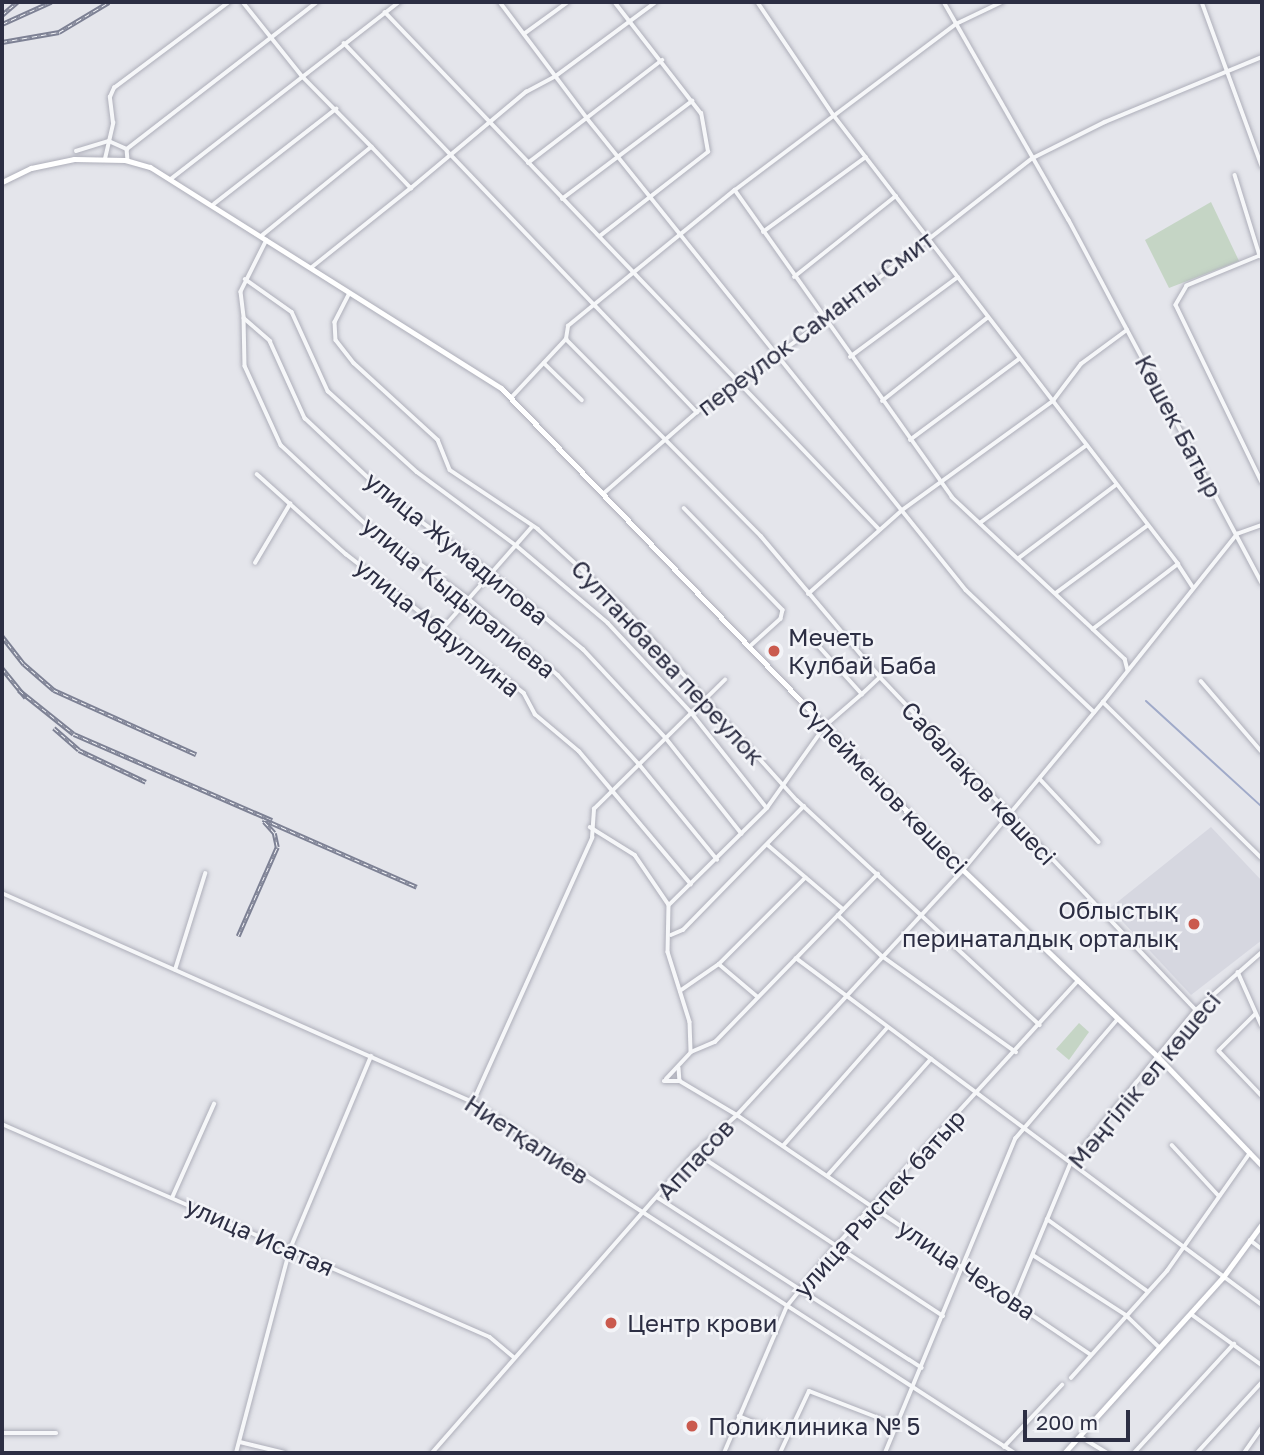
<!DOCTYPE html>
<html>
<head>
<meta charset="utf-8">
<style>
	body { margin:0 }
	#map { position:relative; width:1264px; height:1455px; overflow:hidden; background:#e4e5eb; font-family:"Golos Text",sans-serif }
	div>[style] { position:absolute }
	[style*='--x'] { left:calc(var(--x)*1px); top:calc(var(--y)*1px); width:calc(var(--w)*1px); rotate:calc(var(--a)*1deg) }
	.built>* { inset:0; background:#d6d7e0 }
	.green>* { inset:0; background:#c5d5c5 }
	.stream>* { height:2px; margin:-1px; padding:0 1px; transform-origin:1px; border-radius:1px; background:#a0aac9 }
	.roads { filter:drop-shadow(0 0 2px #adaeb9) drop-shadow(0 0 2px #adaeb9) }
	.minor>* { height:3.5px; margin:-1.75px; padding:0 1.75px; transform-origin:1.75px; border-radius:1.75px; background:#f6f7f9 }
	.major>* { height:5px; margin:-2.5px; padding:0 2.5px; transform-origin:2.5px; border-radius:2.5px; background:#fff }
	.rail>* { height:4.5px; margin-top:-2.25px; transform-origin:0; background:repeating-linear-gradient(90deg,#f3f4f8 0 5px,#7d8194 0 10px); box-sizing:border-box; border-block:2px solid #7d8194 }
	.dots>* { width:19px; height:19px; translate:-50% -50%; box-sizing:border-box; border:4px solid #f3f4f8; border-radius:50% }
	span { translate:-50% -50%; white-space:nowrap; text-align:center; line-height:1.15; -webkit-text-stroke:5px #f3f4f8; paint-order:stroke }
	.street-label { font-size:24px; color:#2c2e43 }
	.poi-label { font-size:24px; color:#2c2e43 }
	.left { translate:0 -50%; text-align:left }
	.right { translate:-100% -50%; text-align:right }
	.frame { position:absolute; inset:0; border:4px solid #2c2e43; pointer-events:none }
	.scale { position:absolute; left:1023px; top:1410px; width:107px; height:32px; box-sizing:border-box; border:4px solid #2c2e43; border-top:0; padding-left:9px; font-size:21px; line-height:24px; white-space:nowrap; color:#2c2e43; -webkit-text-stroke:5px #f3f4f8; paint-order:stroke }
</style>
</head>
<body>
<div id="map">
	<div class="built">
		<div style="clip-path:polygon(1211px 827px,1262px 881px,1262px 940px,1191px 995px,1110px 908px)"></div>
	</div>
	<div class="green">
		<div style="clip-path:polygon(1211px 202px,1239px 261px,1169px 288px,1145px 240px)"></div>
		<div style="clip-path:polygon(1079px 1023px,1089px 1032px,1069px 1060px,1056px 1049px)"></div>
	</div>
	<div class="stream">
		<div style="--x:1146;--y:701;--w:157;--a:42.4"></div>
	</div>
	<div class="roads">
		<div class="minor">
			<div style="--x:243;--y:2;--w:95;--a:51.4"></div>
			<div style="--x:302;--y:76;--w:100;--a:45.4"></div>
			<div style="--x:372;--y:147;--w:141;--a:141"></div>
			<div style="--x:500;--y:2;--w:145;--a:53.1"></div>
			<div style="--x:587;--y:118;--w:605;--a:51.24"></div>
			<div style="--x:966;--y:590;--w:177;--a:43.6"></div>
			<div style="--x:944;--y:2;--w:251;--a:60.2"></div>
			<div style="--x:1069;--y:220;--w:411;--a:62"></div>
			<div style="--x:1202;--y:2;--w:175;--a:69.9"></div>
			<div style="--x:385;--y:12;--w:715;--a:46.3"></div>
			<div style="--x:524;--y:34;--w:54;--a:-36"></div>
			<div style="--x:344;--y:43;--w:511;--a:46.27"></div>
			<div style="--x:372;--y:147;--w:57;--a:46.4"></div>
			<div style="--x:411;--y:188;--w:150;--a:-39.9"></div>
			<div style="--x:526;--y:92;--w:34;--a:-28"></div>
			<div style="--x:556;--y:76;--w:124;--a:-36.5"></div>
			<div style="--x:127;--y:149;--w:240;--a:-37.7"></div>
			<div style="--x:76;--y:151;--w:34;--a:-17"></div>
			<div style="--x:109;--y:141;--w:20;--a:24"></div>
			<div style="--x:127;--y:149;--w:12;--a:85"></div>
			<div style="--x:105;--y:159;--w:37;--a:-77"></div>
			<div style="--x:113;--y:123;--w:26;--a:-97"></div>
			<div style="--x:110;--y:97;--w:10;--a:-66"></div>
			<div style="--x:114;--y:88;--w:144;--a:-36.8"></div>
			<div style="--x:528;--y:163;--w:169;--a:-37.5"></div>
			<div style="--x:1235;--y:175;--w:85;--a:72.8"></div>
			<div style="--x:1260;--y:256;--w:79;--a:157.7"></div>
			<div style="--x:1187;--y:286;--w:22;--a:120"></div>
			<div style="--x:1176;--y:305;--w:197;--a:64.1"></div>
			<div style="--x:171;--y:179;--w:289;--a:-37.8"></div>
			<div style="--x:735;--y:190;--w:376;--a:54.7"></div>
			<div style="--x:952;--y:497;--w:193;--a:43.1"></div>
			<div style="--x:1093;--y:629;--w:107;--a:-37.4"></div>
			<div style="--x:1178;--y:564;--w:566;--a:-127.54"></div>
			<div style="--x:833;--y:115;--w:136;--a:-123.9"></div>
			<div style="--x:562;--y:199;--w:163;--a:-37"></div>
			<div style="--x:214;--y:204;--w:155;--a:-37.9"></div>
			<div style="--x:763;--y:232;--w:127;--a:-36.1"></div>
			<div style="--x:600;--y:236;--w:137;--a:-37.9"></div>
			<div style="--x:708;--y:152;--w:39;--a:-100"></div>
			<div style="--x:701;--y:114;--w:142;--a:-127.8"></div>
			<div style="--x:267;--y:240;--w:58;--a:116.6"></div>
			<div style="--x:241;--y:292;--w:26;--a:83"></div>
			<div style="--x:244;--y:318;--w:35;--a:41"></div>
			<div style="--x:270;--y:341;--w:85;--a:65.6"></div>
			<div style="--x:305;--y:418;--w:121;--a:43.3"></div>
			<div style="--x:393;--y:501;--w:122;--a:36"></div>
			<div style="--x:492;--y:573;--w:119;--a:39.9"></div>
			<div style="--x:583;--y:649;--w:122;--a:47"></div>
			<div style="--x:666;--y:738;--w:122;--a:51.6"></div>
			<div style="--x:312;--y:267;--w:127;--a:-38.6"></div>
			<div style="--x:794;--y:277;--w:130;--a:-38.5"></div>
			<div style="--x:245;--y:279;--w:57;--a:35.1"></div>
			<div style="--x:292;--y:312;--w:87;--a:65.5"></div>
			<div style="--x:328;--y:391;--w:120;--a:42.3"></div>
			<div style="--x:417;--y:472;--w:124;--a:36.5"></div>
			<div style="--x:517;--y:546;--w:119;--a:40.2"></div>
			<div style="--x:608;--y:623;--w:122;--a:47"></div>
			<div style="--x:691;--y:712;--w:122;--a:51.6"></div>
			<div style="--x:350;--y:293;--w:33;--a:117"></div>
			<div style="--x:335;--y:322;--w:18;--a:87"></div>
			<div style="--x:336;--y:340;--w:29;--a:52"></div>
			<div style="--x:354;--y:363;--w:114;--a:42.5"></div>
			<div style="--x:438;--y:440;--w:32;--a:68"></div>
			<div style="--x:450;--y:470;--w:106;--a:33.8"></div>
			<div style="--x:538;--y:529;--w:115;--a:42.5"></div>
			<div style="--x:623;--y:607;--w:260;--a:48"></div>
			<div style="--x:797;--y:800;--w:331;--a:42.8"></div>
			<div style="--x:244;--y:318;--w:48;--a:88.8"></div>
			<div style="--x:245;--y:366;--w:87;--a:65.5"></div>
			<div style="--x:281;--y:445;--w:122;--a:43"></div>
			<div style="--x:370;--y:528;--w:122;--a:35.6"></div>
			<div style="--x:469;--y:599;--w:117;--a:40.5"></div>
			<div style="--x:558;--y:675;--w:122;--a:47.7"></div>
			<div style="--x:640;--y:765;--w:122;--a:50.7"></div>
			<div style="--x:566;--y:339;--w:277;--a:45.3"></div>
			<div style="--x:761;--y:536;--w:185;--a:49.8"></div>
			<div style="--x:880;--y:677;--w:459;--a:46.5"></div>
			<div style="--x:850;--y:357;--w:134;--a:-36.5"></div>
			<div style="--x:544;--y:363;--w:53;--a:44.2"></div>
			<div style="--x:511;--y:398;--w:81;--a:-47"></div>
			<div style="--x:566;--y:339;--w:13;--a:-81"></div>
			<div style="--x:568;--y:326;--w:215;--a:-39.2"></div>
			<div style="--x:735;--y:190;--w:276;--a:-36.9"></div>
			<div style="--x:956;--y:24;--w:51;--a:-25.6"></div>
			<div style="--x:882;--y:401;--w:134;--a:-38.3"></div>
			<div style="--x:910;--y:440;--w:136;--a:-36.6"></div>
			<div style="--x:257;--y:474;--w:120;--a:42"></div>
			<div style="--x:346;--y:554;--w:226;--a:38"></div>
			<div style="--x:524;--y:693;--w:24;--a:62"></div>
			<div style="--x:535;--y:714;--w:57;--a:40.1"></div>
			<div style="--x:579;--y:751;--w:174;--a:49.9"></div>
			<div style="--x:603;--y:494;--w:125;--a:-41.1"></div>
			<div style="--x:697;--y:412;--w:156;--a:-35.6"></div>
			<div style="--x:824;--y:321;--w:265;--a:-38"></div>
			<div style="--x:1033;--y:158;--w:80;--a:-26.6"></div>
			<div style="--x:1105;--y:122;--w:170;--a:-22.5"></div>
			<div style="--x:684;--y:508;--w:142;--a:45.9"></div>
			<div style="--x:783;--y:610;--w:9;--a:103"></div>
			<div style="--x:781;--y:619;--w:42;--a:137.9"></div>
			<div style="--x:980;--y:523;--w:132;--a:-36.1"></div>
			<div style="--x:1019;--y:558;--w:121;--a:-37"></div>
			<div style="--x:255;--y:563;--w:69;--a:-59.3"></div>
			<div style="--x:1178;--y:564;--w:27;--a:57"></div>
			<div style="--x:1056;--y:593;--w:113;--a:-36.4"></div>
			<div style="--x:808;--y:594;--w:125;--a:-41.7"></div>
			<div style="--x:901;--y:511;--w:188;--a:-35.9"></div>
			<div style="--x:1053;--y:401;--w:46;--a:-52.9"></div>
			<div style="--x:1081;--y:364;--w:57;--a:-36.5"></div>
			<div style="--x:444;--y:627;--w:132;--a:-48.7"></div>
			<div style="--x:1093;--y:629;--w:44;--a:43.2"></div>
			<div style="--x:1125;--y:659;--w:11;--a:75"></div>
			<div style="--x:808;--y:634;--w:81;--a:48"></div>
			<div style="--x:862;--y:694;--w:25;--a:-43"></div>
			<div style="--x:1201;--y:681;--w:94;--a:49.3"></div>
			<div style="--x:1103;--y:702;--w:215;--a:-51.4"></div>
			<div style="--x:1237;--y:534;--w:27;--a:-20"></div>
			<div style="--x:1040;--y:779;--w:86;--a:46.9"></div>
			<div style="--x:590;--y:827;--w:53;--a:31.9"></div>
			<div style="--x:635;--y:855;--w:60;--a:55.8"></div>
			<div style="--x:669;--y:905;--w:47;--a:91.2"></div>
			<div style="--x:668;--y:952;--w:73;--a:72.6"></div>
			<div style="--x:690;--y:1022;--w:30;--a:88"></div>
			<div style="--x:768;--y:845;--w:99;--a:40.5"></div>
			<div style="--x:2;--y:893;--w:515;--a:23.93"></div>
			<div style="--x:473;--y:1102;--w:646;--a:32.93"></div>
			<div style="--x:669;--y:905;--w:138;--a:-44.7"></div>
			<div style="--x:767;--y:808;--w:100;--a:-54.7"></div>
			<div style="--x:825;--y:726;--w:49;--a:-40.9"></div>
			<div style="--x:838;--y:915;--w:60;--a:43"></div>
			<div style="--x:882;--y:956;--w:165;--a:35.6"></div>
			<div style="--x:671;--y:935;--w:13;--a:-23"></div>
			<div style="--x:683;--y:930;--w:173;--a:-45.7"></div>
			<div style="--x:796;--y:958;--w:581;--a:36.67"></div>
			<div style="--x:719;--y:964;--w:51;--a:40.2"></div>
			<div style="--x:175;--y:970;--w:101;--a:-72.6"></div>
			<div style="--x:1238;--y:972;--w:59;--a:66"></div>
			<div style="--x:680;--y:991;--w:47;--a:-34.7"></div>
			<div style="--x:719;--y:964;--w:122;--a:-45"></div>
			<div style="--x:1256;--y:1014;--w:52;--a:135"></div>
			<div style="--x:1219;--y:1051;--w:62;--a:46.3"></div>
			<div style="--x:679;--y:1068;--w:13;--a:86"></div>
			<div style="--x:666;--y:1079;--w:37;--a:-47"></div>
			<div style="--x:691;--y:1052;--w:26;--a:-23"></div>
			<div style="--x:715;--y:1042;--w:234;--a:-45.9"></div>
			<div style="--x:664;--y:1081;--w:16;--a:0"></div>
			<div style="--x:680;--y:1081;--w:66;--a:30.8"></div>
			<div style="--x:737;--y:1115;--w:426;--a:34.1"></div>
			<div style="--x:473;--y:1102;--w:290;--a:-65.7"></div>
			<div style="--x:592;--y:838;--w:29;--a:-86"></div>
			<div style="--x:594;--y:809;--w:184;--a:-44.6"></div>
			<div style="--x:2;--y:1124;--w:532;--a:23.58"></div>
			<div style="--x:490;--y:1337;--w:31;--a:40"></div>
			<div style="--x:1172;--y:1145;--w:69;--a:47.3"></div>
			<div style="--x:783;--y:1146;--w:157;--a:-48.6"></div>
			<div style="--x:696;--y:1153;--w:296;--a:33.4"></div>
			<div style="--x:828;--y:1175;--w:155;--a:-48.4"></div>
			<div style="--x:657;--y:1197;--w:315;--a:32.8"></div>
			<div style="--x:172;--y:1198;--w:103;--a:-65.9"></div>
			<div style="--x:1047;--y:1219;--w:122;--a:35.6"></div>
			<div style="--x:1250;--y:1240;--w:15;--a:37"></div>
			<div style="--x:1033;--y:1255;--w:111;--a:32.8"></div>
			<div style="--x:1126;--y:1315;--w:46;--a:44.1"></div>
			<div style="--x:1014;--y:1299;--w:148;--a:-67.4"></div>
			<div style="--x:1071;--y:1162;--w:197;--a:-50.6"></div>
			<div style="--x:1196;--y:1010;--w:88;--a:-41.3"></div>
			<div style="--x:1191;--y:1314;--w:87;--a:35.7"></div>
			<div style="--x:1071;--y:1378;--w:144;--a:-48.1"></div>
			<div style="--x:1167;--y:1271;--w:144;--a:-54.9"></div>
			<div style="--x:739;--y:1416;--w:52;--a:22.6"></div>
			<div style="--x:2;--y:1433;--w:54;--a:0"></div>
			<div style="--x:1081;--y:1437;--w:31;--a:31"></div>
			<div style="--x:240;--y:1442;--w:46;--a:13.7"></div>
			<div style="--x:1004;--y:1447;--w:85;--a:-46.9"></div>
			<div style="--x:236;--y:1453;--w:211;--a:-75.2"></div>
			<div style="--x:290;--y:1249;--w:209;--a:-67.2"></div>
			<div style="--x:432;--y:1453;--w:399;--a:-48.8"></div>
			<div style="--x:695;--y:1153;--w:57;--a:-42.1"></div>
			<div style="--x:737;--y:1115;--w:333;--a:-47.3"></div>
			<div style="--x:963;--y:870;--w:219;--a:-50.2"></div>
			<div style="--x:1103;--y:702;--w:223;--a:44.5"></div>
			<div style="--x:724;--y:1453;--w:160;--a:-66.8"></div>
			<div style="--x:787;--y:1306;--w:76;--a:-50.9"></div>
			<div style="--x:835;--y:1247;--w:360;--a:-47.6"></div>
			<div style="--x:780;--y:1453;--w:68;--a:-64.9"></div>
			<div style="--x:809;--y:1391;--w:94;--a:21.1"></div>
			<div style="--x:885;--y:1453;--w:340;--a:-67.5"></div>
			<div style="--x:1015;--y:1139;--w:158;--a:-49.4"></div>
			<div style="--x:1134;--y:1453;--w:148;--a:-47.5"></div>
			<div style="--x:1197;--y:1453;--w:96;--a:-47.5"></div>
			<div style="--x:1244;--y:1453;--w:32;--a:-55"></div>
		</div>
		<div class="major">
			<div style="--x:2;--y:182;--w:32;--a:-26"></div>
			<div style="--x:31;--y:168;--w:44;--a:-11.8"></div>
			<div style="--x:74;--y:159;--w:51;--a:1.1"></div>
			<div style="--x:125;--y:160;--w:26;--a:16"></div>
			<div style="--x:150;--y:167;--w:415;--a:32.2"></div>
			<div style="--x:501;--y:388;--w:668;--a:46.21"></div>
			<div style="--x:963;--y:870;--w:270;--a:43.8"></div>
			<div style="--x:1158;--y:1057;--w:151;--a:46.3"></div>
			<div style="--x:1064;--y:1453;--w:237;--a:-47.9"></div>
			<div style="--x:1223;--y:1277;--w:66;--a:-53.7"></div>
		</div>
	</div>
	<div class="rail">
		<div style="--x:2;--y:15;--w:20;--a:-41"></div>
		<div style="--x:2;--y:24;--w:54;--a:-24.2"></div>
		<div style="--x:2;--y:42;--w:58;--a:-10"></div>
		<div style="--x:59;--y:32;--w:58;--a:-31"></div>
		<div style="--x:2;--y:636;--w:36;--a:52"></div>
		<div style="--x:24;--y:664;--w:40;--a:41"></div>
		<div style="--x:54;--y:690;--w:156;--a:24.3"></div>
		<div style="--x:2;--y:668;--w:38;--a:51"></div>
		<div style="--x:19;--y:690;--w:70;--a:38.7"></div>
		<div style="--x:74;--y:734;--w:216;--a:23.5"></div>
		<div style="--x:54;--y:728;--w:33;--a:41"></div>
		<div style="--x:79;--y:750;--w:74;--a:25.5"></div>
		<div style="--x:263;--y:819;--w:168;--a:23.8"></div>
		<div style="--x:238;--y:936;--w:97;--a:-66.3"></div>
		<div style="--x:277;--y:847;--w:14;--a:-102"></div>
		<div style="--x:274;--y:833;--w:15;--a:-132"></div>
	</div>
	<div class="dots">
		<div style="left:774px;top:651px;background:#ca5a4e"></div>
		<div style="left:1194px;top:924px;background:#ca5a4e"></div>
		<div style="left:611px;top:1323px;background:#ca5a4e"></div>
		<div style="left:692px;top:1426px;background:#ca5a4e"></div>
	</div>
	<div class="street-label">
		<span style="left:815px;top:323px;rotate:-37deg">переулок Саманты Смит</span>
		<span style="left:1179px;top:426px;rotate:62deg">Көшек Батыр</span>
		<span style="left:457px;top:548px;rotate:39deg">улица Жумадилова</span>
		<span style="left:459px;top:597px;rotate:39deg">улица Кыдыралиева</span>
		<span style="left:438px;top:627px;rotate:39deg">улица Абдуллина</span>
		<span style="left:668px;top:662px;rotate:47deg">Султанбаева переулок</span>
		<span style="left:979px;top:783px;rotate:47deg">Сабалақов көшесі</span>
		<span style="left:883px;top:786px;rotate:46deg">Сүлейменов көшесі</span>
		<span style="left:1144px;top:1080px;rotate:-50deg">Мәңгілік ел көшесі</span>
		<span style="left:527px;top:1139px;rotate:33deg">Ниетқалиев</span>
		<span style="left:695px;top:1159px;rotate:-47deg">Аппасов</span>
		<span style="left:879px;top:1203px;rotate:-48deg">улица Рыспек батыр</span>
		<span style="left:260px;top:1236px;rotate:24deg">улица Исатая</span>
		<span style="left:967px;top:1269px;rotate:34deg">улица Чехова</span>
	</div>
	<div class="poi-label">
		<span class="left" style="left:788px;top:651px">Мечеть<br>Кулбай Баба</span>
		<span class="right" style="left:1178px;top:924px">Облыстық<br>перинаталдық орталық</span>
		<span class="left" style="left:627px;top:1323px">Центр крови</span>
		<span class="left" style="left:708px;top:1426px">Поликлиника № 5</span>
	</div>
	<div class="frame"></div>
	<div class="scale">200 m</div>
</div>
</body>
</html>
